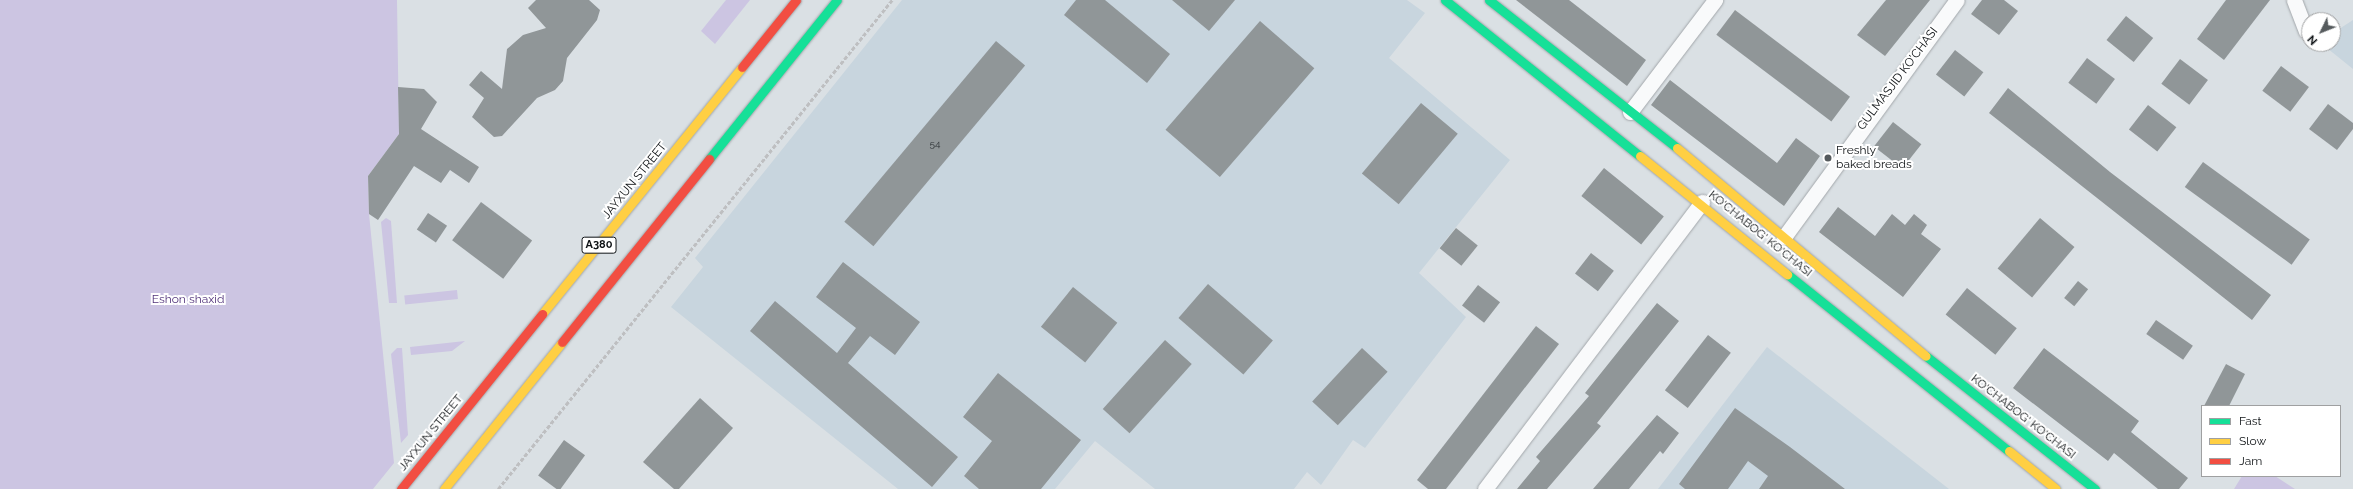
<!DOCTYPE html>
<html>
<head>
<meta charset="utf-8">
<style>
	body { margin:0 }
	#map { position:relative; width:2353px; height:489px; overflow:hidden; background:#dae0e4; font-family:Raleway,sans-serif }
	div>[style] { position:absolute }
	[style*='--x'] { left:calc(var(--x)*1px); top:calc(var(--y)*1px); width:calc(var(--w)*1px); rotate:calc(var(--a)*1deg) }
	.built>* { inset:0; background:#c8d5de }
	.green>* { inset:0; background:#ccc5e2; transform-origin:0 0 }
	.building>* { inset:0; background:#909698; transform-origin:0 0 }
	.path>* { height:2.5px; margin-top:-1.25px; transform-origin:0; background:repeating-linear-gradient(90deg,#bebfc1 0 4px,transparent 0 6px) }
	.roads { filter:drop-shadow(0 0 1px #a2a6aa) drop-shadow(0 0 1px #a2a6aa) }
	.street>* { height:15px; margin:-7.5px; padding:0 7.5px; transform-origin:7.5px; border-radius:7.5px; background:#f9fafb }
	.fast>* { height:9px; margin:-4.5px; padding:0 4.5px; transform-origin:4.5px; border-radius:4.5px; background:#16e098 }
	.slow>* { height:9px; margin:-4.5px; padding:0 4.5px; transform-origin:4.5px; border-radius:4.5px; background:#ffcf43 }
	.jam>* { height:9px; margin:-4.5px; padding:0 4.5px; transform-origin:4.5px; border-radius:4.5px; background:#f24e42 }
	.dots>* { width:11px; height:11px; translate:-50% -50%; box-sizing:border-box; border:2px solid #fff; border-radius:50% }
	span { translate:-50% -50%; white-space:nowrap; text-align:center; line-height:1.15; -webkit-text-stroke:4px #fff; paint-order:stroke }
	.number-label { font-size:10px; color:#2e3336 }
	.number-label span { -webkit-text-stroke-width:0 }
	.shield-label span { padding:1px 3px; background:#fff; border:1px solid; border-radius:3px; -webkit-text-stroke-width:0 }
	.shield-label { font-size:11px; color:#0e1215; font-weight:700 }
	.street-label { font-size:12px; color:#0e1215 }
	.poi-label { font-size:12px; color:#0e1215 }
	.left { translate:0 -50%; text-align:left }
	.park-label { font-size:12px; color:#51337a }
	.legend { position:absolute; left:2201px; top:405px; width:140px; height:72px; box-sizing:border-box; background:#fff; border:1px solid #9fa0a1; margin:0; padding:5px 7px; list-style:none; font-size:12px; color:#0e1215 }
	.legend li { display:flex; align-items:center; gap:8px; height:20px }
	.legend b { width:20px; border:1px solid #9fa0a1 }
	.north { position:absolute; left:2301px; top:12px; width:40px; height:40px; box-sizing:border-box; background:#fff; border:1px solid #9fa0a1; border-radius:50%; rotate:227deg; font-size:11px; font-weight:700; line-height:16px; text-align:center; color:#0e1215 }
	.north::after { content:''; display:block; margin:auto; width:14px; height:18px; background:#555a5d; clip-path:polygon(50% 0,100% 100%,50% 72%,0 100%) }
</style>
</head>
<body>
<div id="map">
	<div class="built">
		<div style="clip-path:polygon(902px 0,1407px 0,1425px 13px,1389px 58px,1510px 160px,1419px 273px,1466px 317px,1365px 448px,1353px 440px,1321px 485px,1307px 472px,1294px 489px,1155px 489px,1095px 441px,1055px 489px,898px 489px,671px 307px,703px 267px,695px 258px)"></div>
		<div style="clip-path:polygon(2353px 20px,2353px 69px,2322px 44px,2333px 44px,2333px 33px)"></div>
		<div style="clip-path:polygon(1767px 347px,1949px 489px,1658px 489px)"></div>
	</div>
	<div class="green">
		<div style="clip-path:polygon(0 0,397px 0,399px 134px,368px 176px,369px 214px,394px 463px,373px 489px,0 489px)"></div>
		<div style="clip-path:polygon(726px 0,750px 0,715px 44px,701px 31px)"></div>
		<div style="clip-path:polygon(386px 218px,391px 221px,397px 303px,389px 303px,381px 222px)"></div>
		<div style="left:457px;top:290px;width:9px;height:53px;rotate:84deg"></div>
		<div style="clip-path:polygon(465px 341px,452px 351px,411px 355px,410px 347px)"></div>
		<div style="clip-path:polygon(397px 348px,402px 348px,408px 435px,401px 443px,391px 354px)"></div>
		<div style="clip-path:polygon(2242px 476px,2275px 476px,2295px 489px,2234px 489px)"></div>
	</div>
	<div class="building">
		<div style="clip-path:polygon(536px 0,589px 0,600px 10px,597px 20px,567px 58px,563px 81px,555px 90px,537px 98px,502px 136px,494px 137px,472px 117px,484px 98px,469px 85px,481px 71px,502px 89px,507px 49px,523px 35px,546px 28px,528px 8px)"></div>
		<div style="clip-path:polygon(1076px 0,1105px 0,1170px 54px,1147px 83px,1064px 15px)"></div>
		<div style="clip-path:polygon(1172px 0,1235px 0,1209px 31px)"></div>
		<div style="clip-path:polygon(1516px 0,1569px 0,1646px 60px,1627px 86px)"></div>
		<div style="clip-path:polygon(1886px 0,1930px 0,1885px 56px,1857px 35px)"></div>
		<div style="clip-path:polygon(1982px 0,2004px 0,2018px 11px,1999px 35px,1971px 14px)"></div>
		<div style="clip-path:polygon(2226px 0,2270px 0,2224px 60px,2197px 39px)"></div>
		<div style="left:1735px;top:10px;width:144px;height:31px;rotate:37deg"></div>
		<div style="left:2126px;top:16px;width:35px;height:31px;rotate:39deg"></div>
		<div style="left:1260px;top:21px;width:72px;height:144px;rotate:41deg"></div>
		<div style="left:996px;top:41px;width:38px;height:236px;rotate:40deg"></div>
		<div style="left:1955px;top:50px;width:36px;height:31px;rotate:38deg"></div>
		<div style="left:2087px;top:58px;width:35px;height:31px;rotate:37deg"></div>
		<div style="left:2180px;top:59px;width:35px;height:31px;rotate:37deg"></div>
		<div style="left:2281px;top:66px;width:35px;height:31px;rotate:37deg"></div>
		<div style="clip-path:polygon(1670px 80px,1777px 163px,1796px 138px,1820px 156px,1784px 206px,1651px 105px)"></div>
		<div style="clip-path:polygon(398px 87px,424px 89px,437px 102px,421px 129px,479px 167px,469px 183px,450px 170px,441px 183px,414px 166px,378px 220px,369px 214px,368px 176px,399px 134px)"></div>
		<div style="clip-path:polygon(2008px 88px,2110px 172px,2271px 295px,2252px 320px,1989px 113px)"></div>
		<div style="left:1421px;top:103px;width:48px;height:92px;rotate:40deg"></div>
		<div style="clip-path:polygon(2328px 104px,2353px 123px,2353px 129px,2337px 150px,2309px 129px)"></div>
		<div style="left:2148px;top:105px;width:36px;height:31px;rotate:38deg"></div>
		<div style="left:1893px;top:122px;width:36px;height:31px;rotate:38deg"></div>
		<div style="left:2203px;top:162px;width:132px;height:31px;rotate:36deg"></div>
		<div style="left:1604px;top:168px;width:77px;height:36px;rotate:39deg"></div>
		<div style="left:481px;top:202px;width:64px;height:48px;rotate:37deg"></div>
		<div style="clip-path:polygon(1838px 207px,1875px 236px,1892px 214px,1905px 225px,1914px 214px,1927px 225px,1921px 234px,1941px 249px,1903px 297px,1819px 232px)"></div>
		<div style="left:428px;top:213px;width:23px;height:20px;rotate:34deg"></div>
		<div style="left:2040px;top:218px;width:45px;height:66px;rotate:40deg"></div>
		<div style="left:1456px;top:228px;width:28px;height:26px;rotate:39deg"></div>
		<div style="left:1591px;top:253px;width:29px;height:26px;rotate:38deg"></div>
		<div style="clip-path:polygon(843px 262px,920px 322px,895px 355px,870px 336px,848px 363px,958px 457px,932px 487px,750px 331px,775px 301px,837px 353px,856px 328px,816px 297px)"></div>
		<div style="left:2078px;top:281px;width:13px;height:22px;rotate:39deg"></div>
		<div style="left:1208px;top:284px;width:86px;height:45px;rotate:41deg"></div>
		<div style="left:1478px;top:285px;width:28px;height:26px;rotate:38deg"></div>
		<div style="left:1073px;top:287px;width:57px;height:51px;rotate:39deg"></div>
		<div style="left:1967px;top:288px;width:64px;height:34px;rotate:39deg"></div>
		<div style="clip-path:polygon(1657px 303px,1679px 321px,1597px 423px,1601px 426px,1547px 489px,1517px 489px,1540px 461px,1536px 457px,1589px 396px,1585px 393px)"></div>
		<div style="left:2156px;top:320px;width:45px;height:17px;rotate:35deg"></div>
		<div style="clip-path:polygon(1536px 326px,1559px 344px,1446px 489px,1428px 489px,1417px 480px)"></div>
		<div style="left:1708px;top:335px;width:29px;height:70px;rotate:38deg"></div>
		<div style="left:1165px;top:340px;width:36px;height:93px;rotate:42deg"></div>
		<div style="left:1362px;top:348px;width:35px;height:73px;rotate:43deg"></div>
		<div style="clip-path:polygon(2044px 348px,2139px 421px,2131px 432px,2188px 478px,2179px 489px,2158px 489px,2114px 453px,2108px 461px,2013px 388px)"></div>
		<div style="clip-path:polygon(2226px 364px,2245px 374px,2229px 406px,2204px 406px)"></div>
		<div style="clip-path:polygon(998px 373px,1081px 440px,1041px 489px,979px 489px,964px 476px,992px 441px,963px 417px)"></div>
		<div style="clip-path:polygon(700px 398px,733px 428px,679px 489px,674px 489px,643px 462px)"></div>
		<div style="clip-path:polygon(1735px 408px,1790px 447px,1845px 489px,1759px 489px,1768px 476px,1748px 461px,1728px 489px,1685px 489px,1679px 484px)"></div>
		<div style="clip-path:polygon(1657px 415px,1679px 433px,1663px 454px,1660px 451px,1629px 489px,1593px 489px)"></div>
		<div style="left:564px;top:440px;width:26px;height:44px;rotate:36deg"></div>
	</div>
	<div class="path">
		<div style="--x:498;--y:489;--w:628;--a:-51.14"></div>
	</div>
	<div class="roads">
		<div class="street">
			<div style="--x:2294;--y:0;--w:33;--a:69"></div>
			<div style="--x:1630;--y:112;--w:141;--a:-52.8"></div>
			<div style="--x:1784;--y:237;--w:293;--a:-53.9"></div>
			<div style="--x:1485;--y:489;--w:360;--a:-52.9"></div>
		</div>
		<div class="fast">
			<div style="--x:1445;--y:0;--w:250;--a:38.7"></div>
			<div style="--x:1489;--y:0;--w:239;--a:38.2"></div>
			<div style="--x:709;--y:159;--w:204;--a:-51.2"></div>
			<div style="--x:1787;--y:274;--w:284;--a:38.6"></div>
			<div style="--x:1926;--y:356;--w:215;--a:38.2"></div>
		</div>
		<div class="slow">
			<div style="--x:1677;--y:148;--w:324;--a:39.9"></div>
			<div style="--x:1640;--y:156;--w:189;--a:38.8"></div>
			<div style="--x:542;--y:314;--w:318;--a:-51"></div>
			<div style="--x:2009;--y:451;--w:60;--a:39"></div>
			<div style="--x:444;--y:489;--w:189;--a:-51.2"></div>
		</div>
		<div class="jam">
			<div style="--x:742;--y:67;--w:86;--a:-51.1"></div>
			<div style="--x:562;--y:342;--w:235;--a:-51.2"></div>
			<div style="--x:401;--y:489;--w:225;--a:-51.1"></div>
		</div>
	</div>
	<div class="dots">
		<div style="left:1828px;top:158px;background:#555a5d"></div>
	</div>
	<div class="number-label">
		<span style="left:935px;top:144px">54</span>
	</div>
	<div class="shield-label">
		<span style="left:599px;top:245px">A380</span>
	</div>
	<div class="street-label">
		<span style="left:1898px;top:79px;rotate:-53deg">GULMASJID KO'CHASI</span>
		<span style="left:635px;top:181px;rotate:-51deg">JAYXUN STREET</span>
		<span style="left:1760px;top:234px;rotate:39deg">KO‘CHABOG‘ KO‘CHASI</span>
		<span style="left:2023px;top:417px;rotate:38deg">KO‘CHABOG‘ KO‘CHASI</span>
		<span style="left:431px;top:433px;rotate:-51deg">JAYXUN STREET</span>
	</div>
	<div class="poi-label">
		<span class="left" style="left:1836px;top:158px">Freshly<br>baked breads</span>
	</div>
	<div class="park-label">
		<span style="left:188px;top:300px">Eshon shaxid</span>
	</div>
	<ul class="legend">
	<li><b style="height:5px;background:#16e098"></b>Fast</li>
	<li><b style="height:5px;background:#ffcf43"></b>Slow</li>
	<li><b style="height:5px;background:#f24e42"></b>Jam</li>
	</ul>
	<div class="north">N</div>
</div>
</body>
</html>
